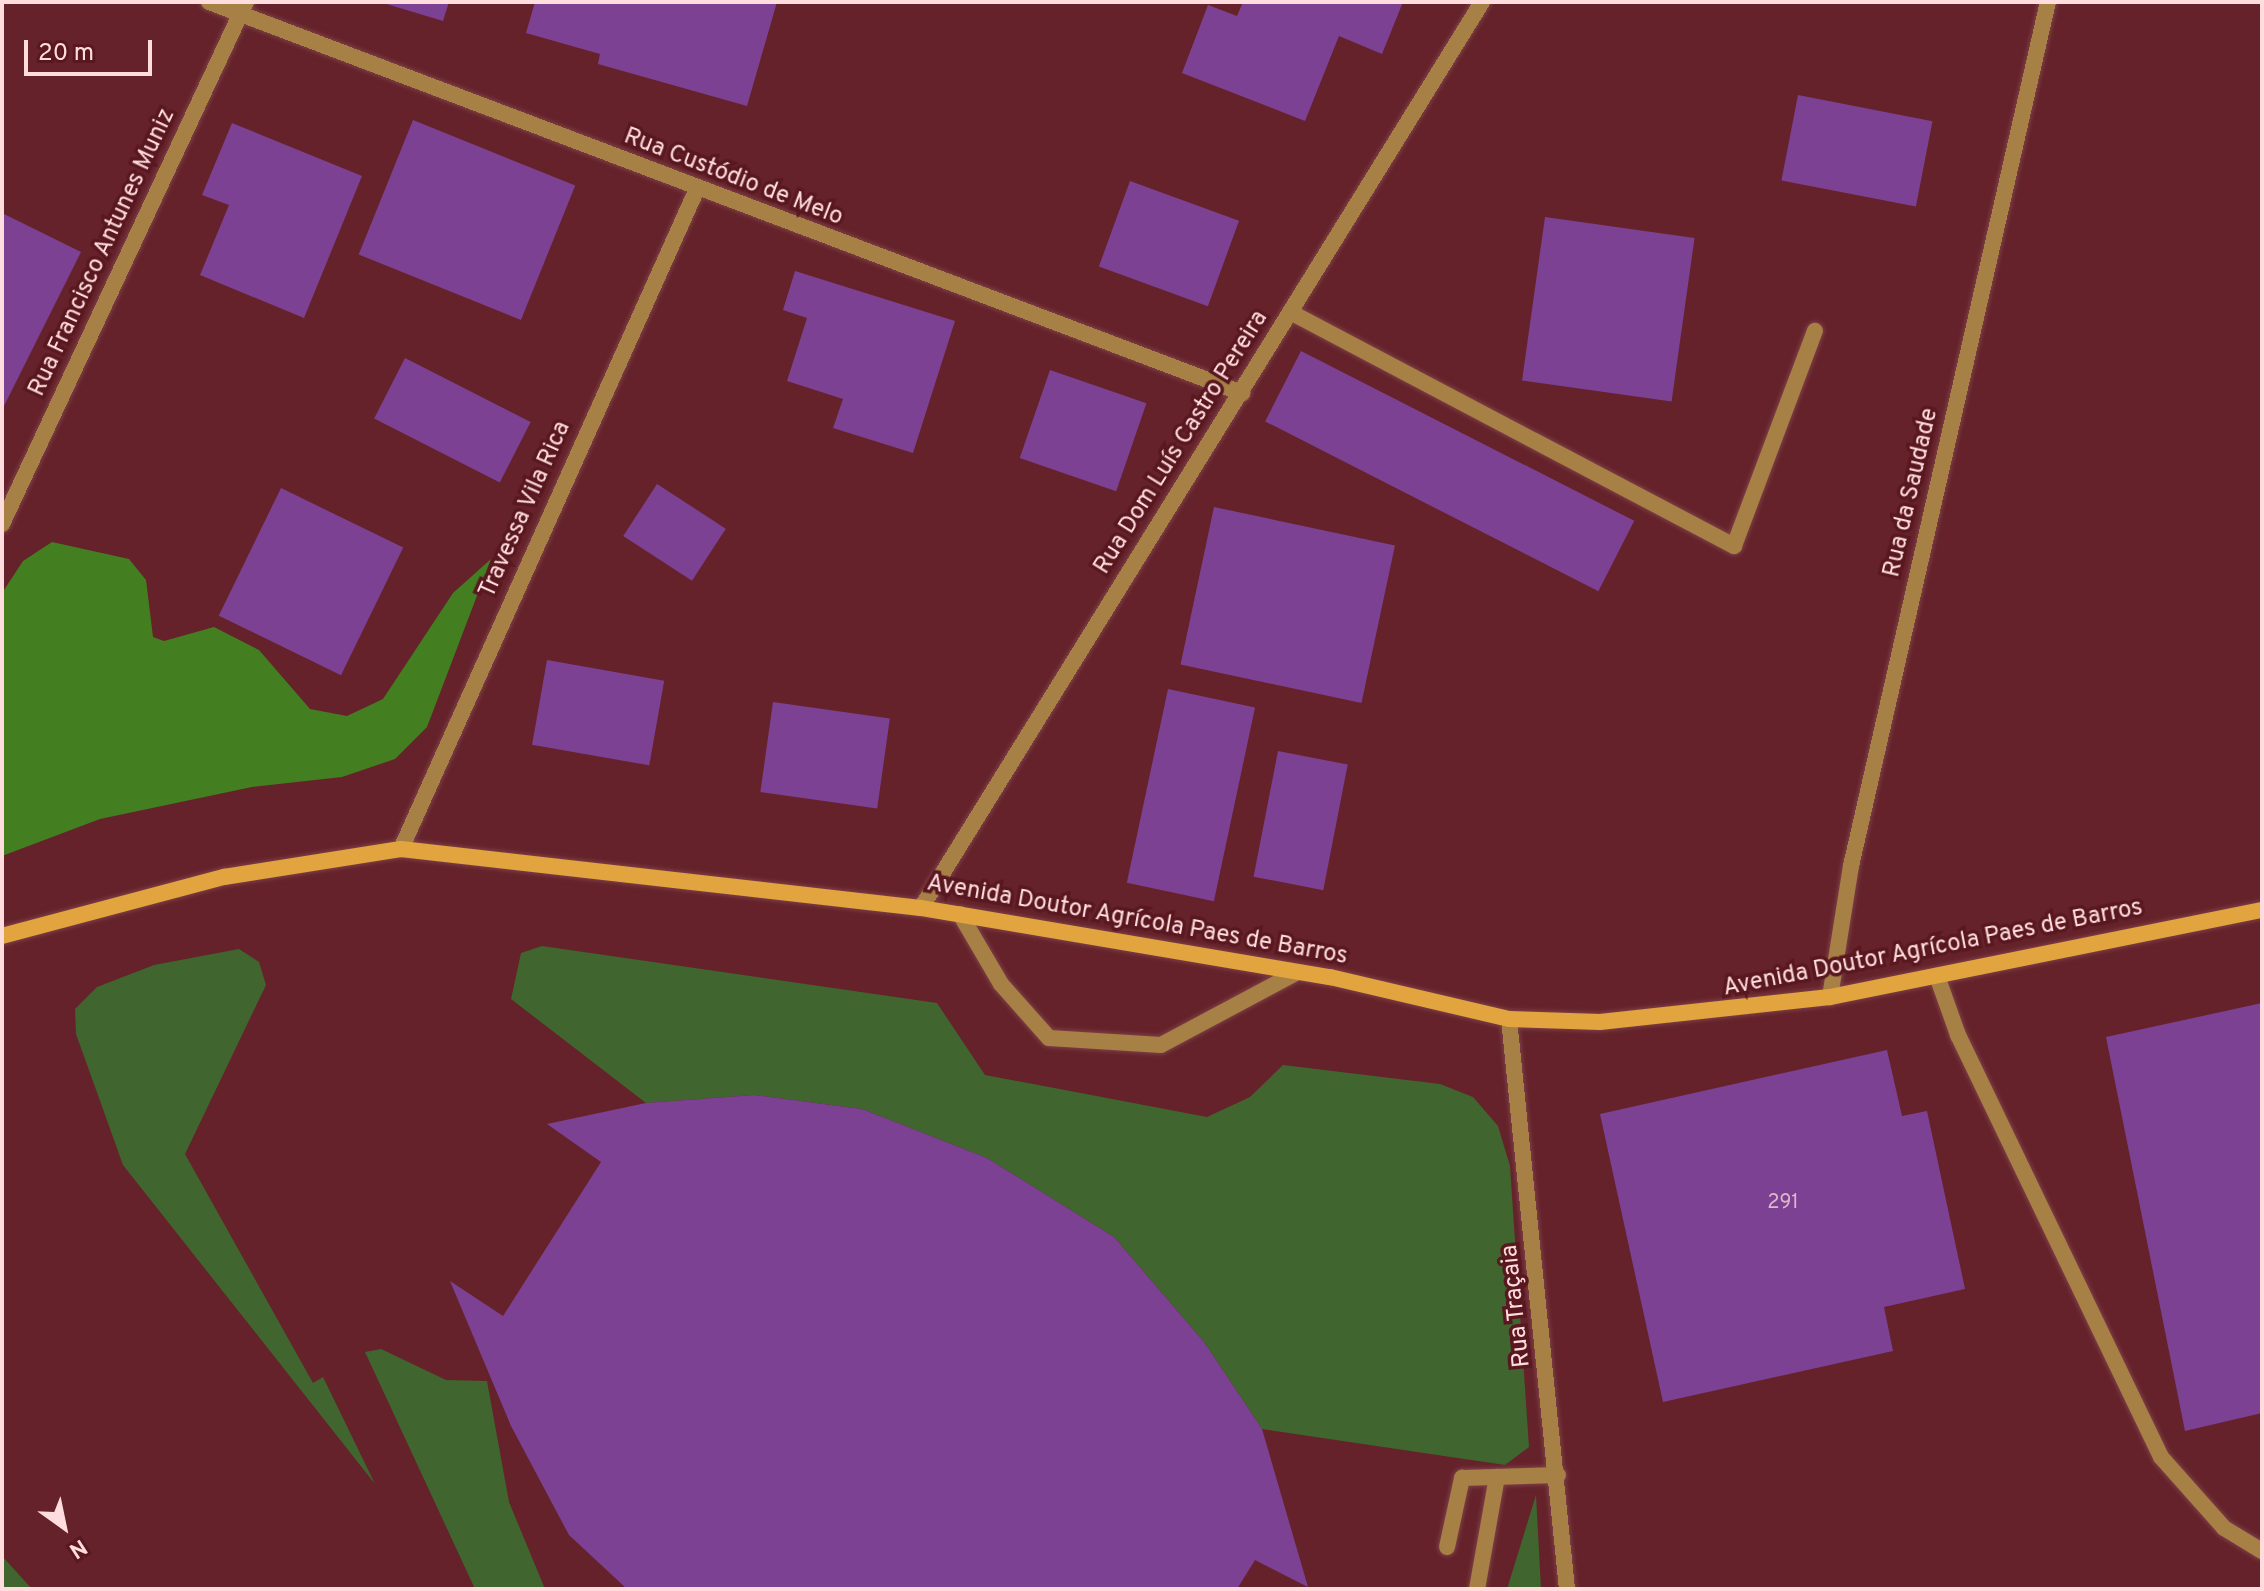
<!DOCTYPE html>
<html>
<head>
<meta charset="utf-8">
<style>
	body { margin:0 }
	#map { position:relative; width:2264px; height:1591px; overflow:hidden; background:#65222a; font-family:Overpass,sans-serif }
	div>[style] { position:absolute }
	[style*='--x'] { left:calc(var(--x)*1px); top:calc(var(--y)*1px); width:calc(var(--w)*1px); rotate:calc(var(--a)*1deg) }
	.green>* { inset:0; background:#40652e }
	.forest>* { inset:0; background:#437e21 }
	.building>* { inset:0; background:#7d4193; transform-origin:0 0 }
	.roads { filter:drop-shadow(0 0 2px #7e4047) drop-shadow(0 0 2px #7e4047) }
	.lane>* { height:16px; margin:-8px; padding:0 8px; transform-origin:8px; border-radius:8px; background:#a68045 }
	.street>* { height:16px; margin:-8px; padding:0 8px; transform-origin:8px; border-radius:8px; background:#a68045 }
	.secondary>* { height:16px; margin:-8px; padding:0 8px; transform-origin:8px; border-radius:8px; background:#e2a43e }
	span { translate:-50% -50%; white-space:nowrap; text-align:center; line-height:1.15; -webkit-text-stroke:7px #591720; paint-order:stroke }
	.number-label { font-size:20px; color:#deb5ca }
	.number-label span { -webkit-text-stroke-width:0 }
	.street-label { font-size:24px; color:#ffdcdd }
	.frame { position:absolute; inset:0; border:4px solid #ffdcdd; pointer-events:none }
	.north { position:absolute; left:24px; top:1487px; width:80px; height:80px; -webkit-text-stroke:6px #591720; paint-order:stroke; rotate:147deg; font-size:22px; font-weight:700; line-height:32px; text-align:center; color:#ffdcdd }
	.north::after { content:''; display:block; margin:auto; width:28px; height:36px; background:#ffdcdd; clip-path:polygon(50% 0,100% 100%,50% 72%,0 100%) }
	.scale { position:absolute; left:24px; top:40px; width:128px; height:36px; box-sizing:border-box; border:4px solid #ffdcdd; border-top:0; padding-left:10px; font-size:24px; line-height:28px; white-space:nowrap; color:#ffdcdd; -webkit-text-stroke:6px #591720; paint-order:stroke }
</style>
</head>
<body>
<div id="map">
	<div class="green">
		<div style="clip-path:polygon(542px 946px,937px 1003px,985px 1075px,1207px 1117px,1250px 1097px,1283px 1065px,1440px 1084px,1473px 1097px,1498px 1126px,1510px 1166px,1529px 1447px,1505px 1465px,1262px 1429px,1204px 1342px,1114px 1237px,987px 1158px,862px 1109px,754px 1095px,646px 1103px,511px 999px,521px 953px)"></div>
		<div style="clip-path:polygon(239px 949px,259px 962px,266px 985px,185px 1154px,313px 1383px,323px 1377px,375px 1484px,123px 1165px,76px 1034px,75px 1009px,97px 987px,154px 965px)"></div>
		<div style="clip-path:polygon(381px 1349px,446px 1380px,487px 1381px,509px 1502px,545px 1589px,475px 1589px,365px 1352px)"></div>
		<div style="clip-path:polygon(1536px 1495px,1541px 1589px,1507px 1589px)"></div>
		<div style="clip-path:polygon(2px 1556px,32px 1589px,2px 1589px)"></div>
	</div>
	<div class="forest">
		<div style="clip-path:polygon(52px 542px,129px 559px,146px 580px,153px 637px,164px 641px,214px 627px,259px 650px,310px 709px,347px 716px,383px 699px,453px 593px,491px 559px,427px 727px,395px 759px,342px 777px,252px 787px,100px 819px,2px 856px,2px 593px,23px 561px)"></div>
	</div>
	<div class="building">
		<div style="clip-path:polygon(380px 2px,449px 2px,443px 21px)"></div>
		<div style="clip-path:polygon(535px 2px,777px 2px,747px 106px,598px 64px,600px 54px,526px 33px)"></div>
		<div style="clip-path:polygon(1243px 2px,1403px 2px,1382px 54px,1339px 36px,1305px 121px,1182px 73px,1208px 5px,1237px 16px)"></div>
		<div style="left:1798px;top:95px;width:137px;height:87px;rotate:11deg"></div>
		<div style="left:413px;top:120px;width:175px;height:145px;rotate:22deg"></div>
		<div style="clip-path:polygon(232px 123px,362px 176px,304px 318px,200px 275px,229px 205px,202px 195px)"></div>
		<div style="left:1130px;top:181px;width:116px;height:91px;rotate:20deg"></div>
		<div style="clip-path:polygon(2px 213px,81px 252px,2px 410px)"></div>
		<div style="left:1545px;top:217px;width:151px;height:165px;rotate:8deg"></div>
		<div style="clip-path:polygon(795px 271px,955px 321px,913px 453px,833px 428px,843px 399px,787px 381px,807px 318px,783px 310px)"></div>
		<div style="left:1301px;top:351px;width:374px;height:79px;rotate:27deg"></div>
		<div style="left:405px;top:358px;width:141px;height:68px;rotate:27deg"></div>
		<div style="left:1050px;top:370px;width:102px;height:93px;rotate:19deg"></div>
		<div style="left:657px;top:484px;width:82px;height:62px;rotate:33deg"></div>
		<div style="left:281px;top:488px;width:136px;height:142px;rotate:26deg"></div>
		<div style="left:1214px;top:507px;width:185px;height:161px;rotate:12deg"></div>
		<div style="left:547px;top:660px;width:119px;height:86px;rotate:10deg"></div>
		<div style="left:1168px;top:689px;width:89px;height:198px;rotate:12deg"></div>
		<div style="left:773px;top:702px;width:118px;height:91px;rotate:8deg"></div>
		<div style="left:1278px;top:751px;width:71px;height:128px;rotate:11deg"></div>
		<div style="clip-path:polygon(2262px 1003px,2262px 1413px,2185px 1431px,2106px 1037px)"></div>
		<div style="clip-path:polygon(1887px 1050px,1902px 1116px,1927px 1111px,1965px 1289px,1884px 1307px,1893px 1351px,1663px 1402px,1600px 1114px)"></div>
		<div style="clip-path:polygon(754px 1095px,862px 1109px,987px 1158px,1114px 1237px,1204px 1342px,1262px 1429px,1308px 1587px,1255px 1560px,1237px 1589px,627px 1589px,569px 1535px,511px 1426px,450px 1281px,503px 1316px,601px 1162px,547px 1124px,646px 1103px)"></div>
	</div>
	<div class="roads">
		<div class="lane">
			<div style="--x:960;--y:914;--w:81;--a:59.6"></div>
			<div style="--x:1001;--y:984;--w:72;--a:48.4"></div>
			<div style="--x:1049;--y:1038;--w:112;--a:3.6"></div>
			<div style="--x:1161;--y:1045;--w:155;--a:-28.1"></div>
			<div style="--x:1937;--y:976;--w:63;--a:70.4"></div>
			<div style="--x:1958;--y:1035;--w:468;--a:64.3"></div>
			<div style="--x:2161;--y:1457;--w:95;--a:48.4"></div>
			<div style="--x:2224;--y:1528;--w:44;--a:31.2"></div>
		</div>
		<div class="street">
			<div style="--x:209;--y:2;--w:1105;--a:20.73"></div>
			<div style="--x:1292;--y:313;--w:500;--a:27.8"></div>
			<div style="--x:1734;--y:546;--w:230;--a:-69.4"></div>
			<div style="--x:2;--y:524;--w:576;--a:-64.95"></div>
			<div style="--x:401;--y:849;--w:721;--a:-65.85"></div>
			<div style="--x:921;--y:908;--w:1066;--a:-58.23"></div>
			<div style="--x:1830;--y:997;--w:133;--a:-80.9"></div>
			<div style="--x:1851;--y:866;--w:886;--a:-77.16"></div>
			<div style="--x:1509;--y:1019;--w:573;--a:84.19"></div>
			<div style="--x:1447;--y:1547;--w:71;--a:-77.7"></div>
			<div style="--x:1462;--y:1478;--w:96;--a:-1.8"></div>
			<div style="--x:1477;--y:1589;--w:114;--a:-79.9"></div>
		</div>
		<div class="secondary">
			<div style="--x:2;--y:936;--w:230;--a:-14.9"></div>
			<div style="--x:224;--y:877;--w:179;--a:-9"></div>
			<div style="--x:401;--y:849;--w:523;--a:6.47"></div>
			<div style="--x:921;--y:908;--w:415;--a:9.6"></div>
			<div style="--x:1330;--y:977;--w:184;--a:13.2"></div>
			<div style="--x:1509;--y:1019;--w:91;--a:1.9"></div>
			<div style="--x:1600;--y:1022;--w:231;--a:-6.2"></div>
			<div style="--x:1830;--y:997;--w:441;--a:-11.4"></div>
		</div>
	</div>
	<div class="number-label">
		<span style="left:1783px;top:1203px">291</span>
	</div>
	<div class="street-label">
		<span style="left:733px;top:178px;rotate:21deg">Rua Custódio de Melo</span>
		<span style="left:103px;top:253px;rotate:-65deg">Rua Francisco Antunes Muniz</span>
		<span style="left:1182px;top:443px;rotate:-58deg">Rua Dom Luís Castro Pereira</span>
		<span style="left:1912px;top:493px;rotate:-77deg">Rua da Saudade</span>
		<span style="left:526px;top:510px;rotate:-66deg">Travessa Vila Rica</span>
		<span style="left:1137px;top:921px;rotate:10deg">Avenida Doutor Agrícola Paes de Barros</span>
		<span style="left:1933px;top:949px;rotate:-11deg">Avenida Doutor Agrícola Paes de Barros</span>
		<span style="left:1517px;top:1306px;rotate:-96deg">Rua Traçaia</span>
	</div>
	<div class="frame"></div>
	<div class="north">N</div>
	<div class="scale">20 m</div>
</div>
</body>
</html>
